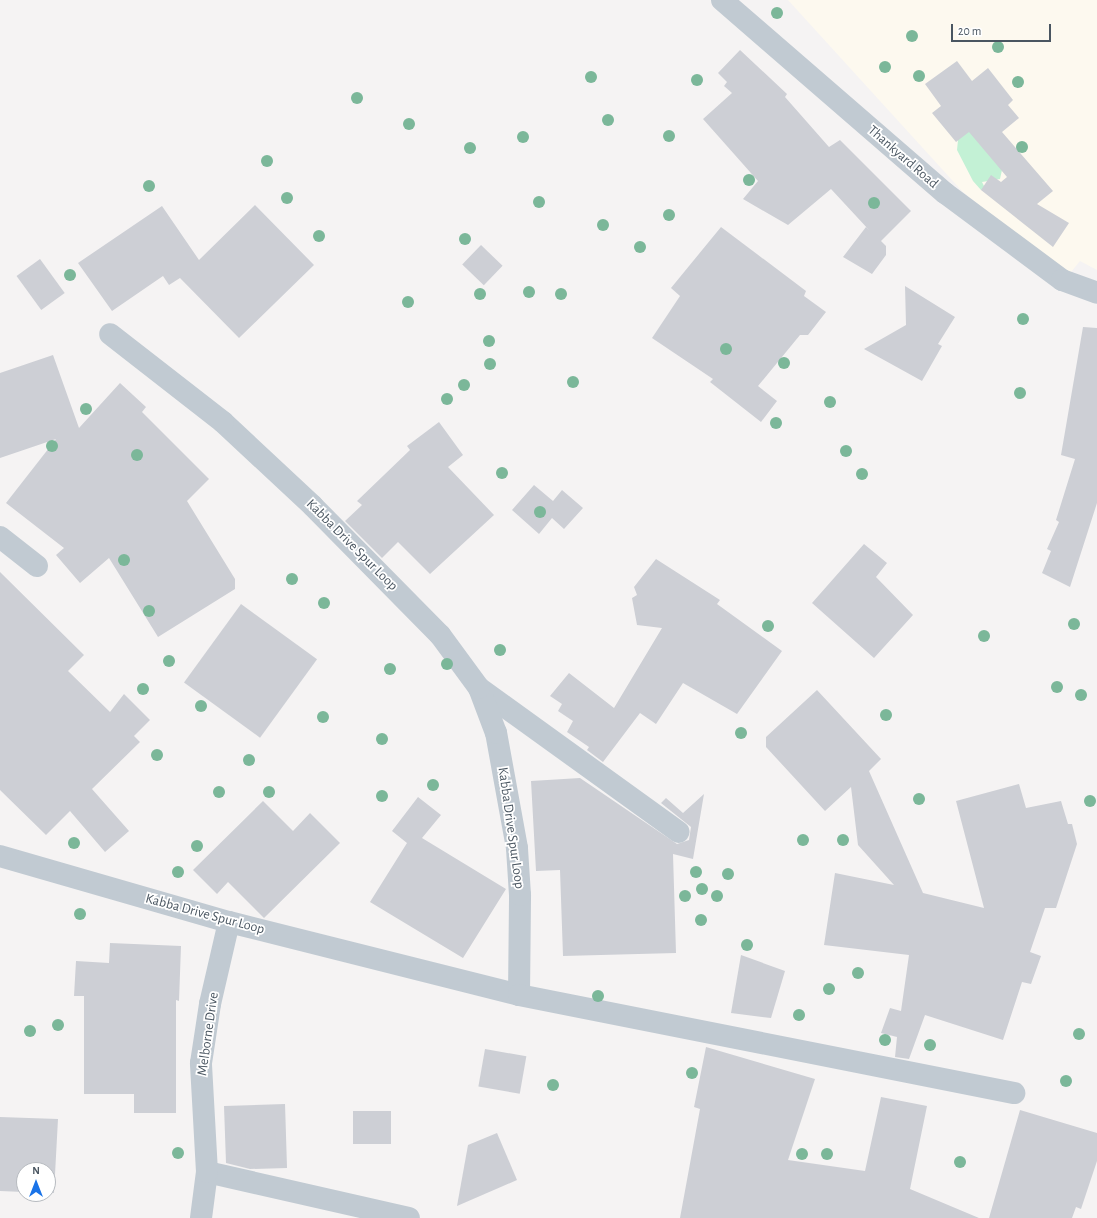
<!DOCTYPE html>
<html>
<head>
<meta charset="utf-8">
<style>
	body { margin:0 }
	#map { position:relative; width:1097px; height:1218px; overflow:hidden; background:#f5f3f3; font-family:"Alegreya Sans",sans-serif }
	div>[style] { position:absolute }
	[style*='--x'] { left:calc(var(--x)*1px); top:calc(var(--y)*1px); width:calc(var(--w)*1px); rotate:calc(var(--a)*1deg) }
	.commercial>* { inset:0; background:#fdf9ef }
	.green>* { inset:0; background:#c3f1d5 }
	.building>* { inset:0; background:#cdcfd5; transform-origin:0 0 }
	.street>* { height:22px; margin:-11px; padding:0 11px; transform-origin:11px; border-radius:11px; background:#c1cad2 }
	.trees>* { width:12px; height:12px; margin:-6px; border-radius:50%; background:#7bb799 }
	span { translate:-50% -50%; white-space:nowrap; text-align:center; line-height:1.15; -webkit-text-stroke:3.5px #fff; paint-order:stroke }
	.street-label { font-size:14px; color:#4a5661 }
	.north { position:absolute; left:16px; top:1162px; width:40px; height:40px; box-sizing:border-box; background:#fff; border:1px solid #b7bbc0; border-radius:50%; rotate:0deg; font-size:11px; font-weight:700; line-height:16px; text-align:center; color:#4a5661 }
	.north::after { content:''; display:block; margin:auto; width:14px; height:18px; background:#1a73e8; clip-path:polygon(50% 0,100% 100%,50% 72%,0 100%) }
	.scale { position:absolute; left:951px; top:24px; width:100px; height:18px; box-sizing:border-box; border:2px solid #4a5661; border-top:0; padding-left:5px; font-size:12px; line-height:14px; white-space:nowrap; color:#4a5661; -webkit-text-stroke:3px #fff; paint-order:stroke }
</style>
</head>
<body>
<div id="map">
	<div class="commercial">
		<div style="clip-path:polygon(788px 0,1097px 0,1097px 270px,1080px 261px,1067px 277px,962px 191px)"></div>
	</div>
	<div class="green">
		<div style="clip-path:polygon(982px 116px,1004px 161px,1000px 179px,982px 182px,986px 190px,981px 190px,973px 181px,957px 150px,959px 130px)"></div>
	</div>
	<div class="building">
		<div style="clip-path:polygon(740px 50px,787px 94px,785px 97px,829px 147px,840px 140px,911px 211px,881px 241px,886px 246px,886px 255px,872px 274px,843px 257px,866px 227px,869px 230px,831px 189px,788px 225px,743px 199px,758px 181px,703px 119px,732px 93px,724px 86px,727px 82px,718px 73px)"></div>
		<div style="clip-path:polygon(957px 61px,972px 81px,988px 68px,1013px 100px,1008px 105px,1019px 118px,1002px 132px,1053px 191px,1037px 204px,1069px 223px,1053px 247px,981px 190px,991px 175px,1001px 182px,1007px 177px,969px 132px,956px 142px,932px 113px,941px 106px,925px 84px)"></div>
		<div style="clip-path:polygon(255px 205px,314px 265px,239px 338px,180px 278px,169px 285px,163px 276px,112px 311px,78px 263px,162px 206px,199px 260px)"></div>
		<div style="clip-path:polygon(721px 227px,806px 291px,804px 296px,826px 312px,808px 335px,800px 335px,758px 386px,777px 401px,761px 422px,710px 382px,713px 379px,652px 338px,680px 296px,671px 288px)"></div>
		<div style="left:481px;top:245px;width:30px;height:27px;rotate:44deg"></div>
		<div style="left:40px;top:259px;width:42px;height:29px;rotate:54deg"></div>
		<div style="clip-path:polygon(905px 286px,955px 317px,938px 344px,942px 346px,922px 381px,864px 349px,906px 325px)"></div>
		<div style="clip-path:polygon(1083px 327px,1097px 328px,1097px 503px,1070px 587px,1042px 573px,1051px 551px,1047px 549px,1059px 522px,1056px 520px,1075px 459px,1061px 455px)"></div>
		<div style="clip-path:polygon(53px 355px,79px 428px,120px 383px,146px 407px,142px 412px,209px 479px,187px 501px,235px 579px,235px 589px,158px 637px,109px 558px,80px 583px,56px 555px,64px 548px,6px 503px,56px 439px,0 458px,0 373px)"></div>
		<div style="clip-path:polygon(439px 422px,463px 455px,448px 467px,494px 515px,430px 574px,398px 542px,382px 558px,345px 521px,362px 505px,357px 501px,410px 450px,407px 446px)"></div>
		<div style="clip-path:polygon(534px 485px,553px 501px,562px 490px,583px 508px,564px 529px,552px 518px,539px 534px,512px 510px)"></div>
		<div style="clip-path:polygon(864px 544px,887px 563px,876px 577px,913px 615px,874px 658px,812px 603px)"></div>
		<div style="clip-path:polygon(656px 559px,720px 600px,717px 604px,782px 651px,737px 714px,683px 683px,656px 724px,640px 713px,603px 762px,587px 750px,589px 747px,567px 732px,573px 721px,558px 711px,562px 704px,550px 696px,569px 673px,614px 708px,662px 628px,637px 625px,632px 598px,637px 595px,634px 587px)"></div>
		<div style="clip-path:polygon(0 572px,84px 655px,68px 671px,110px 712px,124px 694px,150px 720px,134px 736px,140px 742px,92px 789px,129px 831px,105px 852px,70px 811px,46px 835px,0 790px)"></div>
		<div style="left:241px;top:604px;width:94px;height:97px;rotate:36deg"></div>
		<div style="clip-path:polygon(817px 690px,881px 759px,869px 771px,923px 893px,984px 908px,956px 801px,1019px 784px,1026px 808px,1061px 801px,1068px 824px,1072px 824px,1077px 844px,1056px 908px,1045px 908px,1030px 952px,1041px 956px,1031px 984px,1022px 982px,1003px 1040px,925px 1015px,909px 1059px,895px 1057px,897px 1037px,881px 1033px,890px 1008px,901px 1011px,909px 955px,824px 945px,835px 873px,894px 885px,858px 845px,851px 787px,825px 811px,766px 747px,766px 737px)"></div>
		<div style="clip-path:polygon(580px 778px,677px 844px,689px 840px,691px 827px,661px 803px,666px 798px,683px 813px,704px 794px,693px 859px,673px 854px,676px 953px,563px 956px,560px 870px,536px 871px,531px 781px)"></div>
		<div style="clip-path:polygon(418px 797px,441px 815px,422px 838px,506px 889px,463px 958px,370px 902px,407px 843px,392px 831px)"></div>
		<div style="clip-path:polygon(263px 801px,293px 831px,310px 813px,340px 843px,264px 918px,228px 882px,217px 894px,193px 870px)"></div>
		<div style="clip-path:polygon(110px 943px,181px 946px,179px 1001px,176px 1000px,176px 1113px,134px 1113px,134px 1094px,84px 1094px,84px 996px,74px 996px,76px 961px,109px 963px)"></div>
		<div style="clip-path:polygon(741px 955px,785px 971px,771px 1018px,731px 1013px)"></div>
		<div style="clip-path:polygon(706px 1047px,815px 1079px,788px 1160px,865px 1171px,881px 1097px,927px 1106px,910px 1189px,979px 1218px,680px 1218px,700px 1109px,694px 1107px)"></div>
		<div style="left:485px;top:1049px;width:42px;height:38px;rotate:10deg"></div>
		<div style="clip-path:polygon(285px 1104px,287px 1168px,250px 1169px,226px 1163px,224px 1106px)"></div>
		<div style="clip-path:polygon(1020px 1110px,1097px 1133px,1097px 1161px,1081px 1209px,1076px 1207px,1072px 1218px,989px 1218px)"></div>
		<div style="left:353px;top:1111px;width:38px;height:33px"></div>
		<div style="clip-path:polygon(0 1117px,58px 1119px,54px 1193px,48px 1193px,48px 1170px,24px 1170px,24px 1192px,0 1191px)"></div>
		<div style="clip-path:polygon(497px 1133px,517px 1180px,457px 1206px,468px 1145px)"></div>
	</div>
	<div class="street">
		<div style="--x:722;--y:0;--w:295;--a:40.9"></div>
		<div style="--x:945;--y:193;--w:146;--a:36.6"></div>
		<div style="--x:1062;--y:280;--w:37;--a:20"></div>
		<div style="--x:0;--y:537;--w:47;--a:38.1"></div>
		<div style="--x:479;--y:688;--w:246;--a:35.8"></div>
		<div style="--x:0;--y:856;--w:238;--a:16.1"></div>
		<div style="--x:229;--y:922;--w:299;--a:14.1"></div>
		<div style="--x:519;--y:995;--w:100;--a:-89.4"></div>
		<div style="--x:520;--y:895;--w:47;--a:-93.7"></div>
		<div style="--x:517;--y:848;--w:117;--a:-100.3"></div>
		<div style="--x:496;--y:733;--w:48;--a:-110.7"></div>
		<div style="--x:479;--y:688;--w:66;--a:-126.3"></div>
		<div style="--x:440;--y:635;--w:181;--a:-134.6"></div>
		<div style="--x:313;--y:506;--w:123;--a:-137"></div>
		<div style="--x:223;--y:422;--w:143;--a:-142.1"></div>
		<div style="--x:519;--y:995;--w:505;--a:11.2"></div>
		<div style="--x:207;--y:1172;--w:207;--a:12.8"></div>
		<div style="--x:201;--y:1218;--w:46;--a:-82.6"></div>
		<div style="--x:207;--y:1172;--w:109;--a:-93.2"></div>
		<div style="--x:201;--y:1063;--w:60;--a:-81.3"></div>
		<div style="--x:210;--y:1004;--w:84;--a:-77"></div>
	</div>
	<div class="trees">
		<div style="left:777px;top:13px"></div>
		<div style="left:912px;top:36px"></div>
		<div style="left:998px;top:47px"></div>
		<div style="left:885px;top:67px"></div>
		<div style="left:919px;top:76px"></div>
		<div style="left:591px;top:77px"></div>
		<div style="left:697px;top:80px"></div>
		<div style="left:1018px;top:82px"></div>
		<div style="left:357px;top:98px"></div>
		<div style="left:608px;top:120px"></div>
		<div style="left:409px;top:124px"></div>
		<div style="left:669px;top:136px"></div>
		<div style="left:523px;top:137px"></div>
		<div style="left:1022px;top:147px"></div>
		<div style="left:470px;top:148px"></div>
		<div style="left:267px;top:161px"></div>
		<div style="left:749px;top:180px"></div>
		<div style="left:149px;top:186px"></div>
		<div style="left:287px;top:198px"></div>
		<div style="left:539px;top:202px"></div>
		<div style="left:874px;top:203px"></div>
		<div style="left:669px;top:215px"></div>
		<div style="left:603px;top:225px"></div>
		<div style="left:319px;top:236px"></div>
		<div style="left:465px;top:239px"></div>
		<div style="left:640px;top:247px"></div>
		<div style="left:70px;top:275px"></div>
		<div style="left:529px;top:292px"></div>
		<div style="left:480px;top:294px"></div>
		<div style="left:561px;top:294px"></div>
		<div style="left:408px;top:302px"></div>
		<div style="left:1023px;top:319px"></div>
		<div style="left:489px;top:341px"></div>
		<div style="left:726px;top:349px"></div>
		<div style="left:784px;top:363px"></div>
		<div style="left:490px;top:364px"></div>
		<div style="left:573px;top:382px"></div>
		<div style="left:464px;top:385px"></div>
		<div style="left:1020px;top:393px"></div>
		<div style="left:447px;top:399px"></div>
		<div style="left:830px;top:402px"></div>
		<div style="left:86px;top:409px"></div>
		<div style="left:776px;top:423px"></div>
		<div style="left:52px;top:446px"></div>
		<div style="left:846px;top:451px"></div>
		<div style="left:137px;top:455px"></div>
		<div style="left:502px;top:473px"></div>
		<div style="left:862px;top:474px"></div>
		<div style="left:540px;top:512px"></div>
		<div style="left:124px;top:560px"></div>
		<div style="left:292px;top:579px"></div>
		<div style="left:324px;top:603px"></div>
		<div style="left:149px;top:611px"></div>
		<div style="left:1074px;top:624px"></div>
		<div style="left:768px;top:626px"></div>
		<div style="left:984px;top:636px"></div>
		<div style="left:500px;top:650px"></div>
		<div style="left:169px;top:661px"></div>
		<div style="left:447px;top:664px"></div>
		<div style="left:390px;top:669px"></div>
		<div style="left:1057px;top:687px"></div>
		<div style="left:143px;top:689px"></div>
		<div style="left:1081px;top:695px"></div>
		<div style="left:201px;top:706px"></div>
		<div style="left:886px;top:715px"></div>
		<div style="left:323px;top:717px"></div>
		<div style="left:741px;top:733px"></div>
		<div style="left:382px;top:739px"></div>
		<div style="left:157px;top:755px"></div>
		<div style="left:249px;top:760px"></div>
		<div style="left:433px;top:785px"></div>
		<div style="left:219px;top:792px"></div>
		<div style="left:269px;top:792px"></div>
		<div style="left:382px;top:796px"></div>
		<div style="left:919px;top:799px"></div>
		<div style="left:1090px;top:801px"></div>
		<div style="left:803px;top:840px"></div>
		<div style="left:843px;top:840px"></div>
		<div style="left:74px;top:843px"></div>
		<div style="left:197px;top:846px"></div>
		<div style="left:178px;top:872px"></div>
		<div style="left:696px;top:872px"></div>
		<div style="left:728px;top:874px"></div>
		<div style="left:702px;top:889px"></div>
		<div style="left:685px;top:896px"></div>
		<div style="left:717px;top:896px"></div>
		<div style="left:80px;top:914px"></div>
		<div style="left:701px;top:920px"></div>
		<div style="left:747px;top:945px"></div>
		<div style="left:858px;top:973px"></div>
		<div style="left:829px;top:989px"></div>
		<div style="left:598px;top:996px"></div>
		<div style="left:799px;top:1015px"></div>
		<div style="left:58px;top:1025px"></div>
		<div style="left:30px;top:1031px"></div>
		<div style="left:1079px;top:1034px"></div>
		<div style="left:885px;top:1040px"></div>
		<div style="left:930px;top:1045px"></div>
		<div style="left:692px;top:1073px"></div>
		<div style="left:1066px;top:1081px"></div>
		<div style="left:553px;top:1085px"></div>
		<div style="left:178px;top:1153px"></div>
		<div style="left:802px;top:1154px"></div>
		<div style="left:827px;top:1154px"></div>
		<div style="left:960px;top:1162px"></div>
	</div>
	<div class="street-label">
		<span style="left:903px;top:157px;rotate:41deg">Thankyard Road</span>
		<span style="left:352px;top:545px;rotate:45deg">Kabba Drive Spur Loop</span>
		<span style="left:511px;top:828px;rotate:82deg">Kabba Drive Spur Loop</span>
		<span style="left:205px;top:914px;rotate:15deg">Kabba Drive Spur Loop</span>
		<span style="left:208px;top:1034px;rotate:-82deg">Melborne Drive</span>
	</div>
	<div class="north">N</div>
	<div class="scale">20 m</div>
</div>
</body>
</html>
